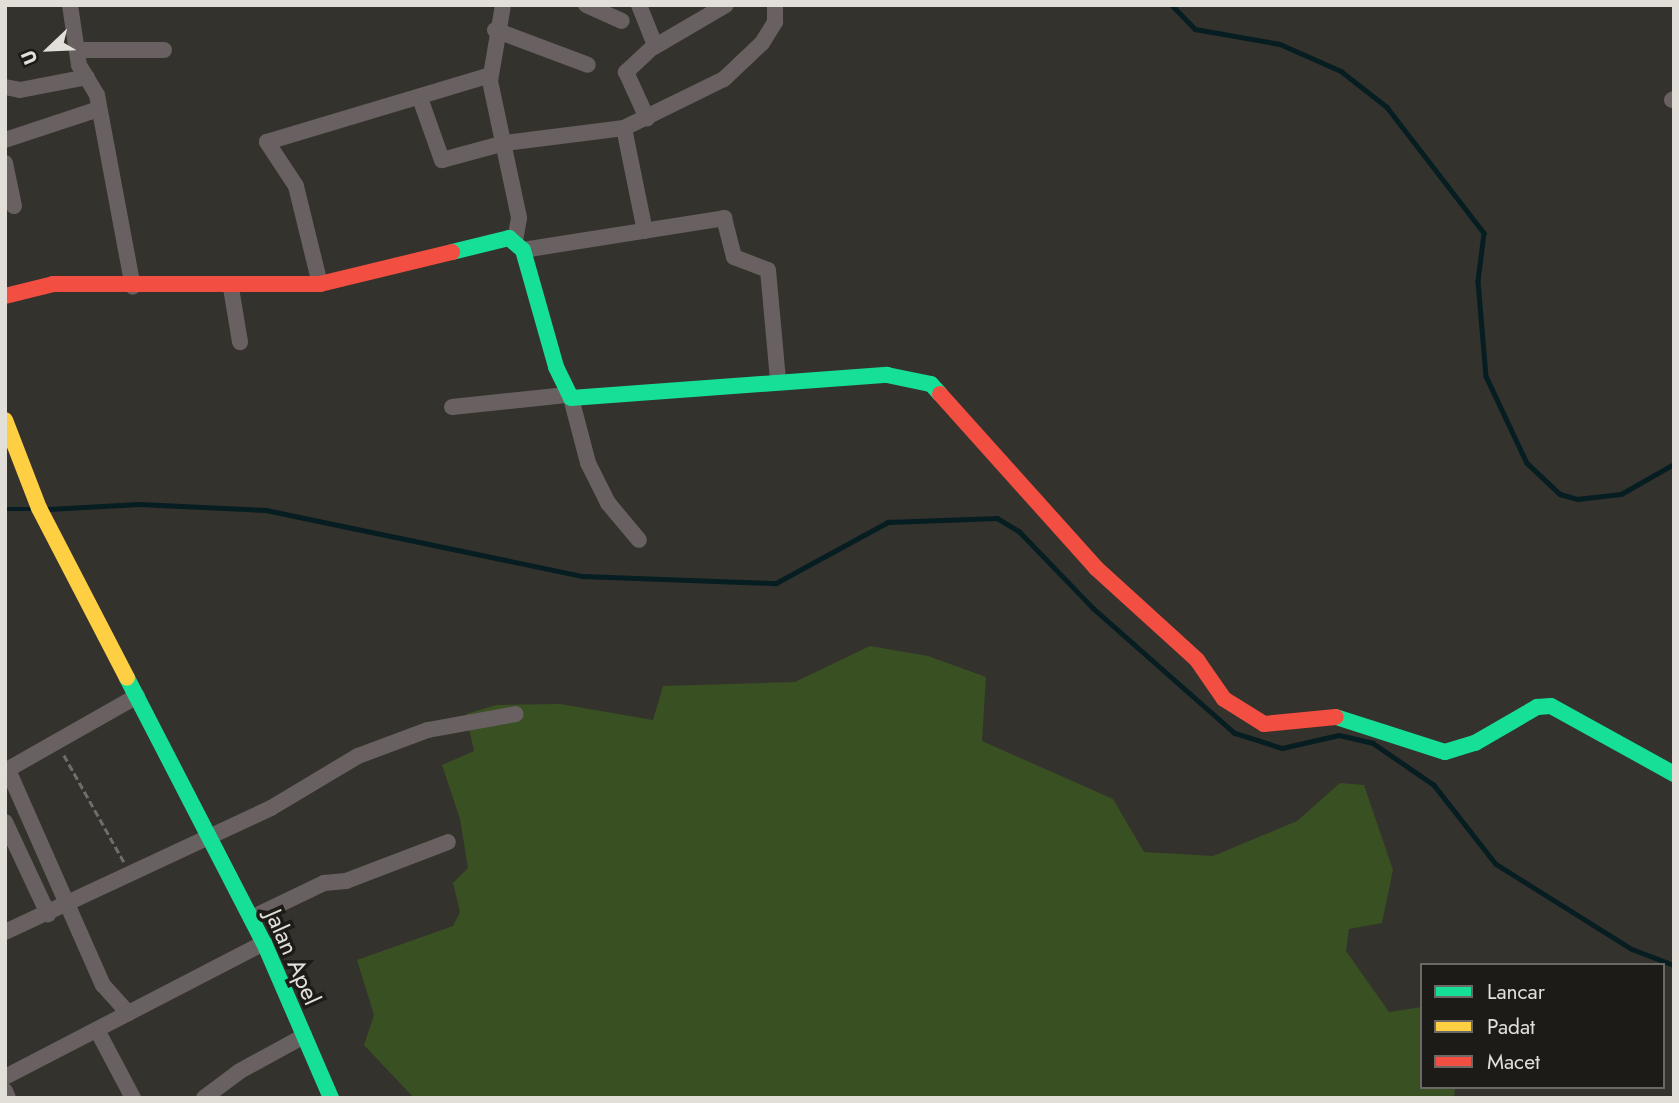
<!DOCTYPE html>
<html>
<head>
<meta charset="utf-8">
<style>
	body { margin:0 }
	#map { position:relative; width:1679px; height:1103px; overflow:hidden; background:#34322c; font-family:Jost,sans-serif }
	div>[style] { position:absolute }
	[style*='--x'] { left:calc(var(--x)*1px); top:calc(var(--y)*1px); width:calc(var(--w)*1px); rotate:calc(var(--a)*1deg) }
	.green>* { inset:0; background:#395023 }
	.stream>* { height:4.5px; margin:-2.25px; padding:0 2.25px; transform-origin:2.25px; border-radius:2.25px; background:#061d21 }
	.path>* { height:2.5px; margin-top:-1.25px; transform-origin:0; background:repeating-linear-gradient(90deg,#716d6c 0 7px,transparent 0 10.5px) }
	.street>* { height:16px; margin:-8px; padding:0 8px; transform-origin:8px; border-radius:8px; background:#686061 }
	.fast>* { height:16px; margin:-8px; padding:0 8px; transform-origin:8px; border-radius:8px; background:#16e098 }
	.slow>* { height:16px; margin:-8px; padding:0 8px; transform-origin:8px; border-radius:8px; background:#ffcf43 }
	.jam>* { height:16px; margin:-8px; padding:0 8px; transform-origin:8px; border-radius:8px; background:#f24e42 }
	span { translate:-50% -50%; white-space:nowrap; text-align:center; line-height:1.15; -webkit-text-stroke:7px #1d1b17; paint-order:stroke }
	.street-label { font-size:24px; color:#e2dfd9 }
	.frame { position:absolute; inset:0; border:7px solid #e2dfd9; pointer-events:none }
	.legend { position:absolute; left:1420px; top:963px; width:245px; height:126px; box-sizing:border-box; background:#1d1b17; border:2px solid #6c6965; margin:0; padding:9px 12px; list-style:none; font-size:21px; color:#e2dfd9 }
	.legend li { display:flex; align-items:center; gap:14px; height:35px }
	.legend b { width:35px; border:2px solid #6c6965 }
	.north { position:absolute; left:14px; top:14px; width:70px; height:70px; -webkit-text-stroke:5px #1d1b17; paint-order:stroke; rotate:247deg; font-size:19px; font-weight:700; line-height:28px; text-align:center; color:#e2dfd9 }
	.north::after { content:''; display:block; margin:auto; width:24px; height:32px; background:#e2dfd9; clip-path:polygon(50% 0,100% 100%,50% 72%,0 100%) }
</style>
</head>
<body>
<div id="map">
	<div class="green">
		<div style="clip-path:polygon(870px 646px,928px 656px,986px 677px,982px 741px,1113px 799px,1144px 852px,1213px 856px,1297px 821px,1340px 783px,1364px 785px,1393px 870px,1382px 923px,1349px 929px,1346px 951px,1389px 1012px,1422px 1007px,1422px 1087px,1455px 1087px,1454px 1098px,414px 1098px,364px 1045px,374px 1015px,357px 960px,453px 926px,460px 912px,453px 883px,468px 868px,460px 819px,442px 765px,474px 751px,466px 714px,496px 705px,560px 704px,653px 720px,663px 686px,795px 682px)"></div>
	</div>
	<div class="stream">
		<div style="--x:1172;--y:5;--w:33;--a:46"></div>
		<div style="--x:1195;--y:29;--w:86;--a:10"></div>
		<div style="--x:1280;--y:44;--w:67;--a:23.9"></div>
		<div style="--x:1341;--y:71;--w:58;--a:38"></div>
		<div style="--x:1387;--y:107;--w:159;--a:52.4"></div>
		<div style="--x:1484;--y:233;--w:48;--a:97.1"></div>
		<div style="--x:1478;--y:281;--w:95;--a:85.2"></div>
		<div style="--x:1486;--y:376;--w:96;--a:64.8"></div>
		<div style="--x:1527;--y:463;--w:45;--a:43.2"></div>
		<div style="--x:1560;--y:494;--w:18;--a:16"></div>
		<div style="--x:1577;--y:499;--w:44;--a:-6.5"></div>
		<div style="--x:1621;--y:494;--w:61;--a:-29.5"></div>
		<div style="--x:5;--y:509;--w:27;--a:0"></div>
		<div style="--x:48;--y:509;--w:91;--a:-3.1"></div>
		<div style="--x:139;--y:504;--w:127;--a:2.7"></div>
		<div style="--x:266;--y:510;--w:323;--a:11.8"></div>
		<div style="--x:582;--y:576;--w:194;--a:2.1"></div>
		<div style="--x:776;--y:583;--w:128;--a:-28.6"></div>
		<div style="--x:888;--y:522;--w:109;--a:-2.1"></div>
		<div style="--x:997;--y:518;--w:26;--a:31"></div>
		<div style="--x:1019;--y:531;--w:107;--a:46.1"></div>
		<div style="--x:1093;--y:608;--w:189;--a:41.4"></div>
		<div style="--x:1235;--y:733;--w:49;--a:17.7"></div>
		<div style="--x:1282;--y:748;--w:58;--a:-12.8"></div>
		<div style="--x:1339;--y:735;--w:35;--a:13"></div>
		<div style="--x:1373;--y:743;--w:74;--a:34.5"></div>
		<div style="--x:1434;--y:785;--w:100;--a:51.9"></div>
		<div style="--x:1496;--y:864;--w:160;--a:32"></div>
		<div style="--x:1632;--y:949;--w:45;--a:20.9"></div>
	</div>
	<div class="path">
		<div style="--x:64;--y:755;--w:123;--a:60.7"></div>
	</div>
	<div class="street">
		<div style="--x:70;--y:5;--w:61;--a:81.5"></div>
		<div style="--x:79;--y:65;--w:35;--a:59"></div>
		<div style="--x:97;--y:95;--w:195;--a:79.4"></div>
		<div style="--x:503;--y:5;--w:77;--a:99.7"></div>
		<div style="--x:490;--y:81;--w:140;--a:78"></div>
		<div style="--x:519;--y:218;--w:23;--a:100"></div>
		<div style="--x:586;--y:5;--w:39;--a:24"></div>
		<div style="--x:639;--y:5;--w:43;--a:68.2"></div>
		<div style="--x:655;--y:45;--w:40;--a:137"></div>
		<div style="--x:626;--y:72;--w:51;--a:65.5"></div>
		<div style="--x:495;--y:30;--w:99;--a:20.6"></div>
		<div style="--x:654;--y:47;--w:83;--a:-30.3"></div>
		<div style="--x:77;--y:50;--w:87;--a:0"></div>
		<div style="--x:5;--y:87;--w:15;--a:11"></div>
		<div style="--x:20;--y:90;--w:68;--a:-11"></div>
		<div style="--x:420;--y:98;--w:66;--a:70.5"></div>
		<div style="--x:442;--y:160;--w:65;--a:-15.1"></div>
		<div style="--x:505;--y:143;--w:120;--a:-7.2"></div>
		<div style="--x:624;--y:128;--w:111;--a:-26.1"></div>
		<div style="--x:724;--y:79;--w:52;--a:-43.5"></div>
		<div style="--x:762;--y:43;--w:25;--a:-58"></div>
		<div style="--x:775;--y:22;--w:17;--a:-90"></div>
		<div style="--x:1672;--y:100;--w:2;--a:-27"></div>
		<div style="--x:624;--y:128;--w:105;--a:78.5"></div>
		<div style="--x:5;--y:140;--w:99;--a:-18.3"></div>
		<div style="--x:5;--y:163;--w:44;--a:78.2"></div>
		<div style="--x:523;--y:250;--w:204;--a:-9"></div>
		<div style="--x:724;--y:218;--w:40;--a:75.6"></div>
		<div style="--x:734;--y:257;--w:36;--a:21"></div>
		<div style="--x:768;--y:270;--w:110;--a:84.8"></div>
		<div style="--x:320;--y:284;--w:101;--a:-103.8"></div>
		<div style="--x:296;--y:186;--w:53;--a:-123.4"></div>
		<div style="--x:267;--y:142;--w:233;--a:-16.7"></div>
		<div style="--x:231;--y:288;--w:55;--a:80.5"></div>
		<div style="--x:571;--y:398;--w:67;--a:75.3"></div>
		<div style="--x:588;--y:463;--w:45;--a:63.4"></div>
		<div style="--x:608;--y:503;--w:48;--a:50"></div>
		<div style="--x:452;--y:407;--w:115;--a:-6"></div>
		<div style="--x:8;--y:770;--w:235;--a:66.2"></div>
		<div style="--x:103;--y:985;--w:38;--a:48"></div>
		<div style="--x:5;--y:771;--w:152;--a:-29.6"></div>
		<div style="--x:5;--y:822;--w:102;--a:64.9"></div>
		<div style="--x:251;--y:918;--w:81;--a:-25.6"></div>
		<div style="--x:324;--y:883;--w:22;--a:-5"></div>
		<div style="--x:346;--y:881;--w:109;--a:-20.9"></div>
		<div style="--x:5;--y:932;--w:293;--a:-25"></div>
		<div style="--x:271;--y:808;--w:101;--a:-30.9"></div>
		<div style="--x:358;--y:756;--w:75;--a:-20.4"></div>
		<div style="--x:428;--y:730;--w:89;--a:-10.3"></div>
		<div style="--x:97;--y:1030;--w:77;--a:62.1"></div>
		<div style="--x:5;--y:1077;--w:292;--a:-27.4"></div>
		<div style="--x:5;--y:1091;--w:8;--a:67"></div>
		<div style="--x:204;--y:1098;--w:45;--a:-36.9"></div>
		<div style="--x:240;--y:1071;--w:73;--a:-28.7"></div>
	</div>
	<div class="fast">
		<div style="--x:452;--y:252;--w:59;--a:-13.8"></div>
		<div style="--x:509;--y:238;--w:18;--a:41"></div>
		<div style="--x:523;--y:250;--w:122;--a:74.2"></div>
		<div style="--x:556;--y:367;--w:34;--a:64"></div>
		<div style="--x:571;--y:398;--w:317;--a:-4.2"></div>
		<div style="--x:887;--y:375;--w:45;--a:11.6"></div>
		<div style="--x:931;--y:384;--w:13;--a:48"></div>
		<div style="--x:127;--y:678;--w:298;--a:62.7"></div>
		<div style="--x:264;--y:943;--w:169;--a:66.6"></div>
		<div style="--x:1336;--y:717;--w:114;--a:17.8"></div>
		<div style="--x:1445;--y:752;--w:31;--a:-17"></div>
		<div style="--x:1475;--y:743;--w:72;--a:-30.1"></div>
		<div style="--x:1537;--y:707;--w:14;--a:-4"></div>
		<div style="--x:1551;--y:706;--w:141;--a:28.9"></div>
	</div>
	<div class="slow">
		<div style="--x:5;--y:420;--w:94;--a:68.9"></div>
		<div style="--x:39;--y:508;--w:191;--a:62.6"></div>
	</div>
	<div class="jam">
		<div style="--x:5;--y:296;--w:49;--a:-14"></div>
		<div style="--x:53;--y:284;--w:267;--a:0"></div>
		<div style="--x:320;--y:284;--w:136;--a:-13.6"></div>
		<div style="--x:940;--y:394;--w:234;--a:48.1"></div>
		<div style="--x:1096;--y:568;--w:137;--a:42.3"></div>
		<div style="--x:1197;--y:660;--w:47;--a:55.3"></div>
		<div style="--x:1224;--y:699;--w:47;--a:32"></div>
		<div style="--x:1264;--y:724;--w:72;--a:-5.6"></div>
	</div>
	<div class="street-label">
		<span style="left:293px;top:957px;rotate:66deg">Jalan Apel</span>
	</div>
	<div class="frame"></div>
	<ul class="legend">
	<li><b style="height:9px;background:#16e098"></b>Lancar</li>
	<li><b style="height:9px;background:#ffcf43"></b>Padat</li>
	<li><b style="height:9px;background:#f24e42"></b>Macet</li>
	</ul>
	<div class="north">U</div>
</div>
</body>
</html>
